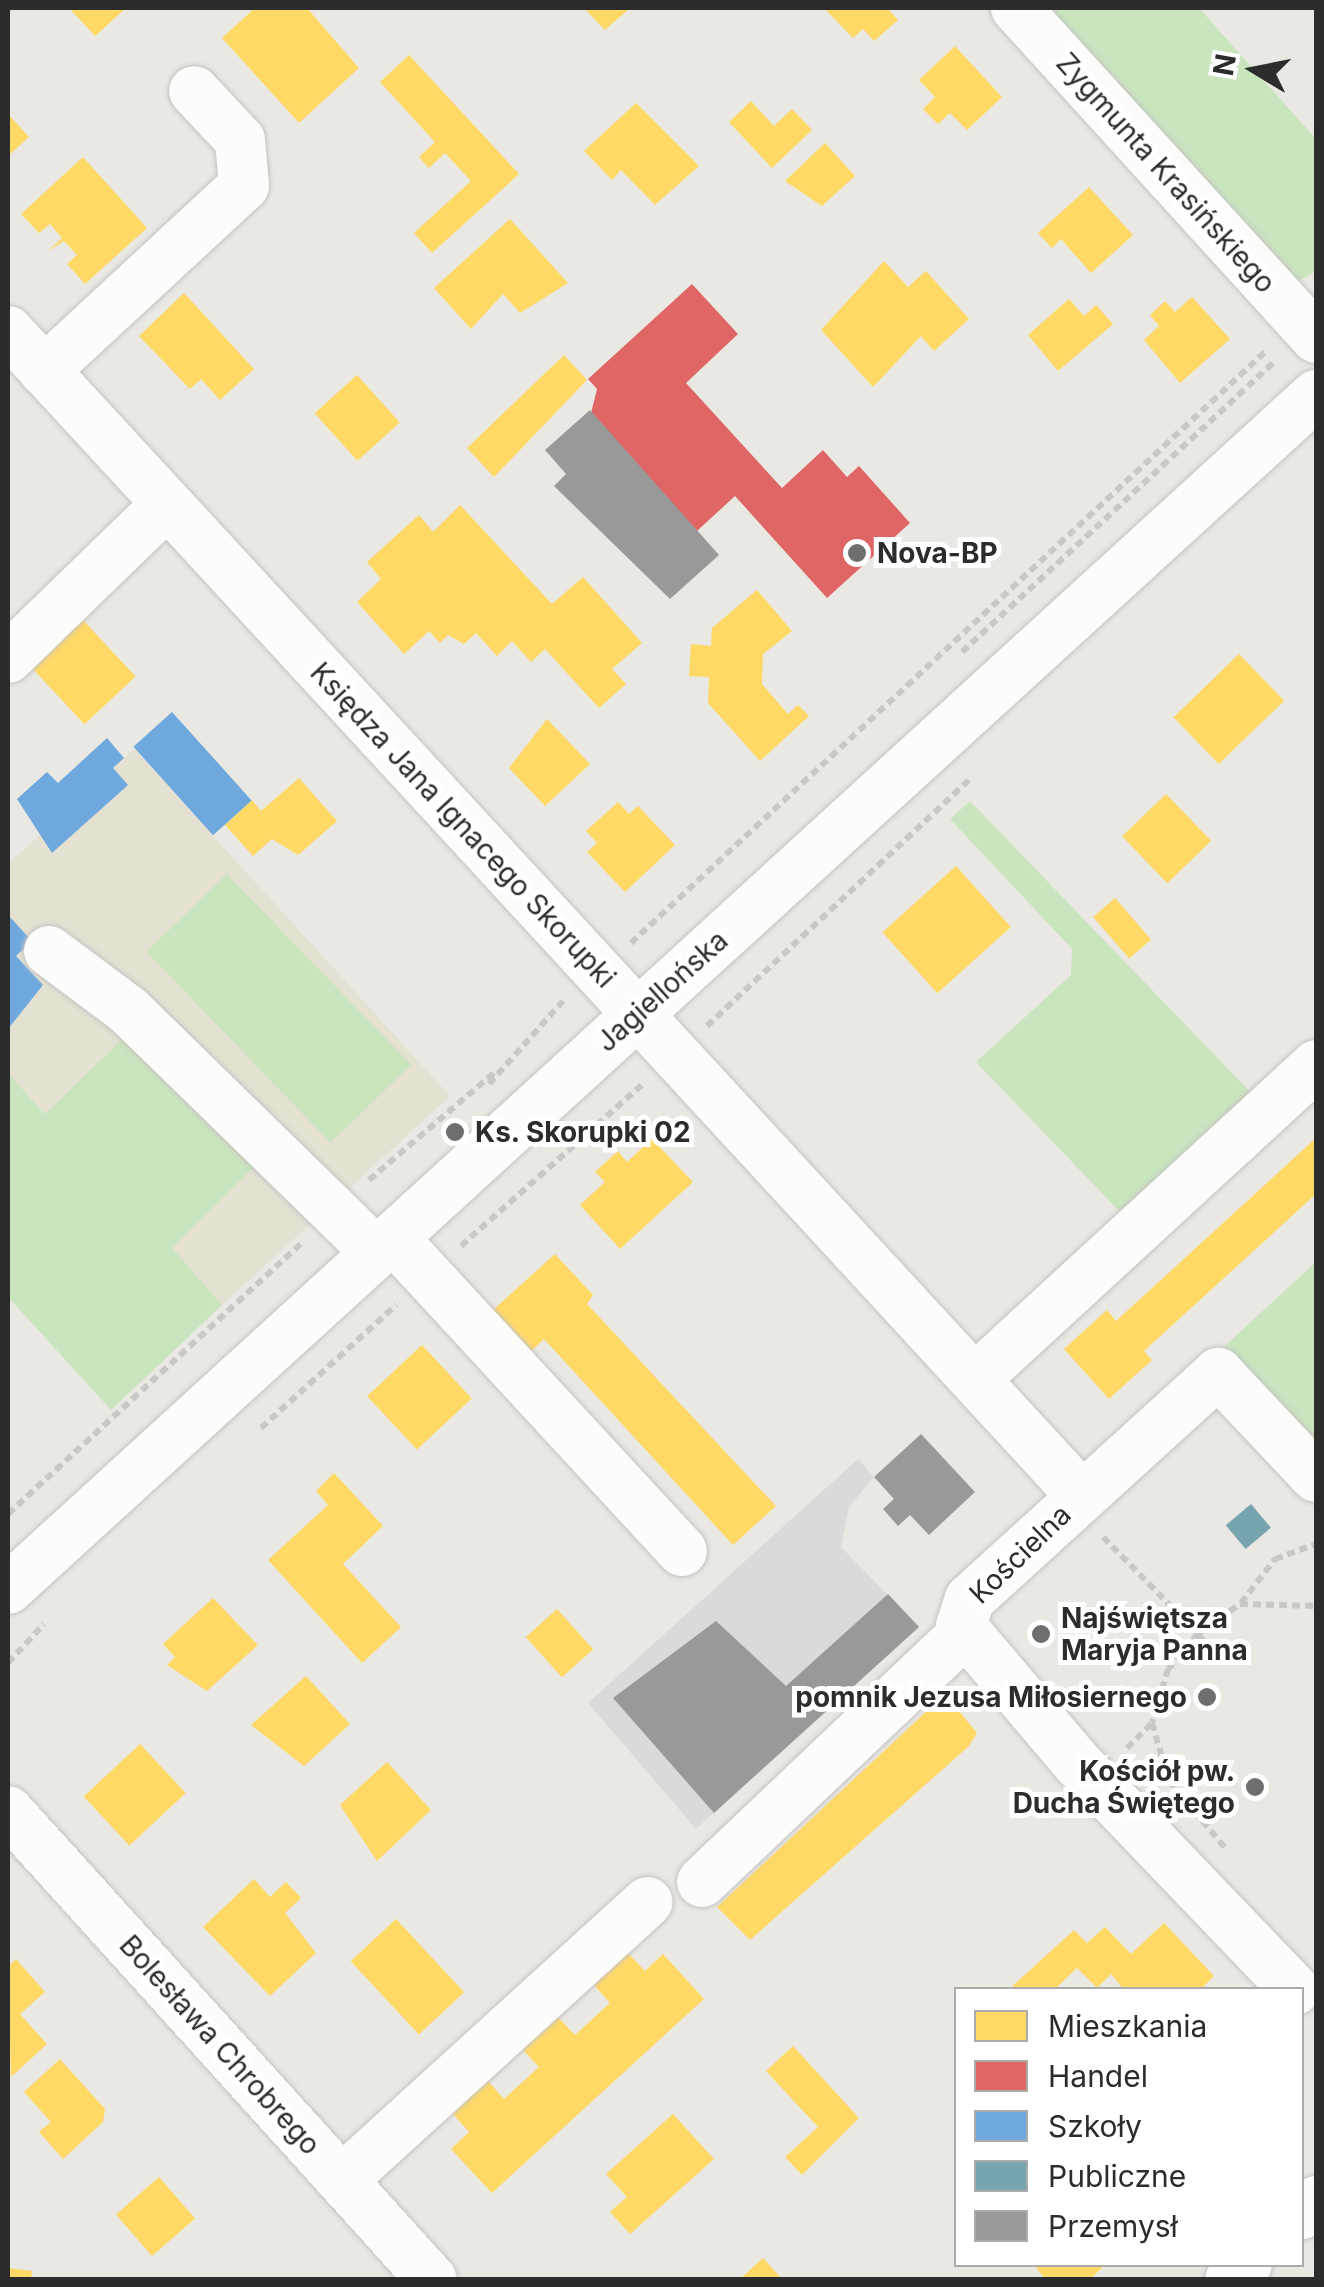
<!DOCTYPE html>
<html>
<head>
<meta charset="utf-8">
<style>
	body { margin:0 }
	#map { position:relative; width:1324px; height:2287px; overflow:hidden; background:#eae8e3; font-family:Inter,sans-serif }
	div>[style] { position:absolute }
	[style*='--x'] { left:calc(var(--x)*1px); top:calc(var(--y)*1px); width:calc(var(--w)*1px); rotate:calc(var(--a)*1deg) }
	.industrial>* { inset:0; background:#dbd9da }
	.education>* { inset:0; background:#e4e0d2 }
	.green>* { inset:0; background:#cae4be; transform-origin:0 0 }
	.homes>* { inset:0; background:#ffd966; transform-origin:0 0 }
	.shops>* { inset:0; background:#e06666 }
	.schools>* { inset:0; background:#6fa8dc; transform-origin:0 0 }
	.public>* { inset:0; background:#76a5af; transform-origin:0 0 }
	.industry>* { inset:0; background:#999 }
	.path>* { height:6px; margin-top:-3px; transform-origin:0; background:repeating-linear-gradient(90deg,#c8c8c7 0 8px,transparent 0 13px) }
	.roads { filter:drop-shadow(0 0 2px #c4c3c3) drop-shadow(0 0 2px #c4c3c3) }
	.minor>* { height:50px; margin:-25px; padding:0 25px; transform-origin:25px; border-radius:25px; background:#fcfcfb }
	.dots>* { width:28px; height:28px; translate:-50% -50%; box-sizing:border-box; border:5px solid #fff; border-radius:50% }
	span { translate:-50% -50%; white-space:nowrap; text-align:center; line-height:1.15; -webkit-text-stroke:10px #fff; paint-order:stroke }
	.street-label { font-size:28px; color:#2c2c2c }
	.poi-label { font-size:28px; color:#2c2c2c; font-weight:700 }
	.left { translate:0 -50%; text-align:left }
	.right { translate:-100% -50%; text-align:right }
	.frame { position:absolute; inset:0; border:10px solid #2c2c2c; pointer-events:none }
	.legend { position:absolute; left:954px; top:1987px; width:350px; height:280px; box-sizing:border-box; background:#fff; border:2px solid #ababab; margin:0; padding:12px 18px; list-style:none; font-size:30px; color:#2c2c2c }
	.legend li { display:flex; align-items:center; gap:20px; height:50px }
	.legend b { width:50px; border:2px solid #ababab }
	.north { position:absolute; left:1204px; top:20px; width:100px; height:100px; -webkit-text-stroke:8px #fff; paint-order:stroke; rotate:280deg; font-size:28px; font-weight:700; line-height:40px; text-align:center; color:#2c2c2c }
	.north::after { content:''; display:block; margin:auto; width:35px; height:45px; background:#2c2c2c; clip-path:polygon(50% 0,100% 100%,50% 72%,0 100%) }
</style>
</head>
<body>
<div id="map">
	<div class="industrial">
		<div style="clip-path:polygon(858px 1459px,874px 1477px,849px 1507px,841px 1547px,919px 1627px,696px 1829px,588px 1703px)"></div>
	</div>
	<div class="education">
		<div style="clip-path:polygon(134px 749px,450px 1096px,222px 1305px,8px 1073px,8px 864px)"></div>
	</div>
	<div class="green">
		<div style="clip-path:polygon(1049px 8px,1199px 8px,1316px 139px,1316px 271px,1297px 282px)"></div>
		<div style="clip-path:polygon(970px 801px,1256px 1098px,1123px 1215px,976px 1062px,1071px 975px,1072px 949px,950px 819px)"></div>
		<div style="left:227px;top:874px;width:265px;height:112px;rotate:46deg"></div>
		<div style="clip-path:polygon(136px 1026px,264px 1157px,172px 1248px,222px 1305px,111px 1410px,8px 1297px,8px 1073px,45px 1114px)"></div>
		<div style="clip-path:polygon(1316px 1262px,1316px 1463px,1215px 1355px)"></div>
	</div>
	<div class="homes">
		<div style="clip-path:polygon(69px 8px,126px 8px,95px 36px)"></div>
		<div style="clip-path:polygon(255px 8px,307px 8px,359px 68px,299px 123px,222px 38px)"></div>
		<div style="clip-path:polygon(584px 8px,630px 8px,605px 30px)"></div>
		<div style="clip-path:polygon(824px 8px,887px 8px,898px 20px,874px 41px,863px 29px,853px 38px)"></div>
		<div style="clip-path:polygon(955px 46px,1002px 97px,967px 130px,950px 113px,938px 124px,923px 109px,935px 97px,919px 80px)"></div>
		<div style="clip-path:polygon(409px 55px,519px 174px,432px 253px,414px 233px,471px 181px,445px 153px,429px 168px,419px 157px,435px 142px,380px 82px)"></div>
		<div style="clip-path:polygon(751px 101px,774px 126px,792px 109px,812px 130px,772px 168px,729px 122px)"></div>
		<div style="clip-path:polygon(636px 103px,699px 166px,655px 205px,621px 170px,612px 180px,584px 151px)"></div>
		<div style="clip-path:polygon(8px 114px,29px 137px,8px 156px)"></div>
		<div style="clip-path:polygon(825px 143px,855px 176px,822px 206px,785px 181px)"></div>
		<div style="clip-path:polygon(83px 157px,147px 228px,85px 284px,67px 264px,77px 255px,64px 241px,48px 251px,62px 238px,50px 224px,39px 233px,21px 214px)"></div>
		<div style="clip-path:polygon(1089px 187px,1133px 235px,1091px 273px,1061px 239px,1052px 248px,1038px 233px)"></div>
		<div style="clip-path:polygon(510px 219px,568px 283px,520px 313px,503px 294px,471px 329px,434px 288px)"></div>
		<div style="clip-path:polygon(884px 261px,908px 287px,926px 271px,969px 319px,934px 351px,921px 336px,873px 387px,821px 330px)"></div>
		<div style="clip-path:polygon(184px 293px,254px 369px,220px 400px,201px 379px,190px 389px,139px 336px)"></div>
		<div style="clip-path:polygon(1192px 297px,1230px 339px,1180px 383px,1144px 340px,1159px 326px,1150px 315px,1165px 301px,1175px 312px)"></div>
		<div style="clip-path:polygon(1069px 299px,1084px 316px,1096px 305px,1113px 324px,1058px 371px,1028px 335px)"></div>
		<div style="clip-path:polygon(564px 355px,587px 380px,494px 477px,467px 448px)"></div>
		<div style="left:357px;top:375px;width:64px;height:57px;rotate:48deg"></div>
		<div style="clip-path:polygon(460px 505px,552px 604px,583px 577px,642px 643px,612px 669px,626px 684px,599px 708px,545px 649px,531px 662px,512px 641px,497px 656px,476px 633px,464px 644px,448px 635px,440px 643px,429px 631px,404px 654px,357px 602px,381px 579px,367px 562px,419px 515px,433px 532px)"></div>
		<div style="clip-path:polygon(757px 590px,792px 631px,763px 654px,762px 684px,788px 714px,798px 705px,809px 716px,760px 761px,708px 703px,709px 677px,689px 676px,691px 644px,711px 646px,712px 628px)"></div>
		<div style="left:81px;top:618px;width:80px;height:70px;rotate:47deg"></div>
		<div style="left:1239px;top:654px;width:65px;height:91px;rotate:46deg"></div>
		<div style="clip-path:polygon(547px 719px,590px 764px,545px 806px,509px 768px)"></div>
		<div style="clip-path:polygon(299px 778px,337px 821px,298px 855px,272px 839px,253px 856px,225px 825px,252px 800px,261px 811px)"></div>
		<div style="left:1166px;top:794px;width:65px;height:61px;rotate:46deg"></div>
		<div style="clip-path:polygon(618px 802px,629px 814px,638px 806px,675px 845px,625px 892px,587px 852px,597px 843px,586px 831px)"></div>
		<div style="left:956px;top:866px;width:82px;height:99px;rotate:48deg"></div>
		<div style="left:1115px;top:898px;width:55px;height:29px;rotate:49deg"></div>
		<div style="clip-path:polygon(1316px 1138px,1316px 1194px,1144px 1351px,1152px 1360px,1109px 1399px,1064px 1349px,1107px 1310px,1116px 1321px)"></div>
		<div style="clip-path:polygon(652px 1139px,693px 1182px,620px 1249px,580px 1205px,605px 1182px,595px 1172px,607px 1161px,618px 1151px,627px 1162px)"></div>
		<div style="clip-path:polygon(555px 1254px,593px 1295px,587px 1304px,776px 1506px,733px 1545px,544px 1339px,529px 1353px,491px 1312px)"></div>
		<div style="left:422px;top:1345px;width:73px;height:75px;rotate:47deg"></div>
		<div style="clip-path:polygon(334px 1473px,383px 1526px,343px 1564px,401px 1627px,362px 1663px,268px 1560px,328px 1505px,316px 1491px)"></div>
		<div style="clip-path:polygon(213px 1598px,258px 1645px,207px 1691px,167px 1665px,175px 1657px,163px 1644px)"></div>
		<div style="left:557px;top:1609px;width:54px;height:42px;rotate:48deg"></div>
		<div style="clip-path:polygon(306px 1676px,350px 1724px,304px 1766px,251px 1725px)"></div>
		<div style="clip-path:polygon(945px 1694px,977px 1733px,969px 1746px,750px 1940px,717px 1907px)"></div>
		<div style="left:140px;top:1744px;width:67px;height:77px;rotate:47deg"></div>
		<div style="clip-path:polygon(387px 1762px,431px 1810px,377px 1861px,340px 1805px)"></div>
		<div style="clip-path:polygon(254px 1879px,270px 1897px,286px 1882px,301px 1898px,285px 1913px,316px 1953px,270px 1996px,203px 1927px)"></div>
		<div style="left:396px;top:1919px;width:100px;height:62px;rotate:47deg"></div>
		<div style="clip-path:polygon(1164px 1923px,1214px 1976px,1200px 1990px,1124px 1990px,1111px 1974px,1097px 1988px,1077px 1968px,1054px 1990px,1008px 1990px,1074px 1930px,1087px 1943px,1105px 1927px,1131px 1954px)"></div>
		<div style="clip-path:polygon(627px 1952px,645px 1971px,663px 1954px,704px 1999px,492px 2193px,451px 2149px,469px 2132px,452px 2113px,487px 2080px,504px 2099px,539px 2067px,522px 2049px,557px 2016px,575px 2035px,610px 2003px,593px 1984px)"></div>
		<div style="clip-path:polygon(16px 1959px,45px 1992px,20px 2014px,47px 2044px,11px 2077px,8px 1967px)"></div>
		<div style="clip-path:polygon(793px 2046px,859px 2118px,802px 2175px,785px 2157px,818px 2127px,766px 2071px)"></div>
		<div style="clip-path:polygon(60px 2059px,105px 2109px,103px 2122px,63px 2159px,39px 2132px,51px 2122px,24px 2092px)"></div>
		<div style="clip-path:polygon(673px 2114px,714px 2159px,630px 2234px,610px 2212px,627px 2197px,606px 2174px)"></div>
		<div style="left:159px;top:2177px;width:55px;height:57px;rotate:49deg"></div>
		<div style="clip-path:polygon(763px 2258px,783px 2280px,739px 2280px)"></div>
		<div style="clip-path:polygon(1033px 2264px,1106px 2264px,1089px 2280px,1046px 2280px)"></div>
		<div style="clip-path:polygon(8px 2268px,32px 2271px,31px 2280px,8px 2280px)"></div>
	</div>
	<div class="shops">
		<div style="clip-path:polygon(692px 284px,738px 334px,686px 383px,782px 488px,823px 450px,847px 477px,859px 466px,910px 523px,827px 598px,735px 496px,697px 531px,591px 413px,597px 389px,588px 379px)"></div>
	</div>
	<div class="schools">
		<div style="left:172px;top:712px;width:119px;height:52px;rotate:48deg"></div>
		<div style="clip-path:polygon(107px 738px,124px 758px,113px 768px,128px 785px,52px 853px,17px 799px,47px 772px,58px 783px)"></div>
		<div style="clip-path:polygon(8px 915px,32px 941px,16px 956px,43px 985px,8px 1029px)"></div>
	</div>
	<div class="public">
		<div style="left:1251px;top:1504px;width:31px;height:33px;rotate:50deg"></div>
	</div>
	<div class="industry">
		<div style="clip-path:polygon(590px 410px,719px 555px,670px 599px,554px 486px,566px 474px,545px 450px)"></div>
		<div style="clip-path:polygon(921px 1434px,975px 1492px,929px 1535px,910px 1515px,898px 1526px,883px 1509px,894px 1499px,874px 1477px)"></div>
		<div style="clip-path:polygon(888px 1594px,919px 1627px,714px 1813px,613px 1698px,716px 1621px,786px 1686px)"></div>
	</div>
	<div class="path">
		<div style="--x:962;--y:652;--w:427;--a:-42.9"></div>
		<div style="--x:631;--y:943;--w:867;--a:-42.99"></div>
		<div style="--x:707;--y:1026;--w:362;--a:-43.2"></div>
		<div style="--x:489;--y:1084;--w:111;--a:-48.3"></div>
		<div style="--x:369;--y:1180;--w:166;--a:-40.6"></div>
		<div style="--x:461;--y:1246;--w:242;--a:-41.7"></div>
		<div style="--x:261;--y:1428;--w:183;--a:-42.3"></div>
		<div style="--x:8;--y:1514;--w:398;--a:-42.7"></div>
		<div style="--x:1103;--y:1537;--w:136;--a:45.6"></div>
		<div style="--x:1198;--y:1634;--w:52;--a:-35.5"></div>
		<div style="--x:1240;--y:1604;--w:76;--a:1.5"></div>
		<div style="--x:1241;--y:1603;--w:56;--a:-52.3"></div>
		<div style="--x:1275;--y:1559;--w:44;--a:-20.1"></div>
		<div style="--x:1222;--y:1661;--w:36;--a:-132"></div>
		<div style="--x:1198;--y:1634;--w:46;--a:130.6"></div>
		<div style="--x:1168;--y:1669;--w:56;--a:106.5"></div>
		<div style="--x:1152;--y:1723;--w:60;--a:73.7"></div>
		<div style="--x:1169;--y:1781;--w:90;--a:50"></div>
		<div style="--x:8;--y:1663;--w:53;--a:-47.3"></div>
		<div style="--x:1127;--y:1748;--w:35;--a:-45"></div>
	</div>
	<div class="roads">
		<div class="minor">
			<div style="--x:1016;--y:8;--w:446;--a:47.7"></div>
			<div style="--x:8;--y:331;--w:1583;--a:47.33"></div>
			<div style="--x:44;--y:371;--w:272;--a:-42.8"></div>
			<div style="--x:244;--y:186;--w:46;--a:-95"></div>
			<div style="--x:240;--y:140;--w:67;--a:-133.2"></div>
			<div style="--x:8;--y:658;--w:221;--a:-44.1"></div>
			<div style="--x:49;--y:951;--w:99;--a:36.8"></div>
			<div style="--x:128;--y:1010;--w:347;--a:44.3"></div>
			<div style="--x:393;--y:1238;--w:426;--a:47.3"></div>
			<div style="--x:975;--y:1379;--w:464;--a:-42.6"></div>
			<div style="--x:8;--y:1589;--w:1771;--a:-42.39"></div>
			<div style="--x:8;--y:1811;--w:632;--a:47.88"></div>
			<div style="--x:702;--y:1882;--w:360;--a:-43.5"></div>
			<div style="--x:1295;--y:1990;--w:313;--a:-133.8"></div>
			<div style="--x:1078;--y:1764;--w:181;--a:-130.3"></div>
			<div style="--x:961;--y:1626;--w:28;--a:-72"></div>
			<div style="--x:970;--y:1599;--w:336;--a:-42.3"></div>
			<div style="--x:1218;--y:1373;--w:143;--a:46.7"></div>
			<div style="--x:342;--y:2180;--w:413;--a:-42.3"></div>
			<div style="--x:1302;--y:2214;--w:19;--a:-43"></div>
			<div style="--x:1230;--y:2280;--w:23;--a:-43"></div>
		</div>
	</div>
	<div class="dots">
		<div style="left:857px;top:553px;background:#6e6e6c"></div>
		<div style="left:455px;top:1132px;background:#6e6e6c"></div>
		<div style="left:1041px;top:1634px;background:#6e6e6c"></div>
		<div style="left:1207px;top:1697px;background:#6e6e6c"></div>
		<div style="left:1255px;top:1787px;background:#6e6e6c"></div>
	</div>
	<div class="street-label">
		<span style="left:1166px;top:173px;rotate:48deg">Zygmunta Krasińskiego</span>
		<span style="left:463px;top:825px;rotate:47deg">Księdza Jana Ignacego Skorupki</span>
		<span style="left:662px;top:991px;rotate:-42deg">Jagiellońska</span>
		<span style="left:1020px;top:1554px;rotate:-44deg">Kościelna</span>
		<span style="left:220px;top:2045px;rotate:48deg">Bolesława Chrobrego</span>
	</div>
	<div class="poi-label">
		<span class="left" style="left:877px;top:553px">Nova-BP</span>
		<span class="left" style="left:475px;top:1132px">Ks. Skorupki 02</span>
		<span class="left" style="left:1061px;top:1634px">Najświętsza<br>Maryja Panna</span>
		<span class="right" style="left:1187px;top:1697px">pomnik Jezusa Miłosiernego</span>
		<span class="right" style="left:1235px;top:1787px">Kościół pw.<br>Ducha Świętego</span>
	</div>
	<div class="frame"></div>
	<ul class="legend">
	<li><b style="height:28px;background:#ffd966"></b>Mieszkania</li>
	<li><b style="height:28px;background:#e06666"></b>Handel</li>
	<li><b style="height:28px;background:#6fa8dc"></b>Szkoły</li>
	<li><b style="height:28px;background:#76a5af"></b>Publiczne</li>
	<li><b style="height:28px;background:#999"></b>Przemysł</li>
	</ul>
	<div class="north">N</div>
</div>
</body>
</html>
